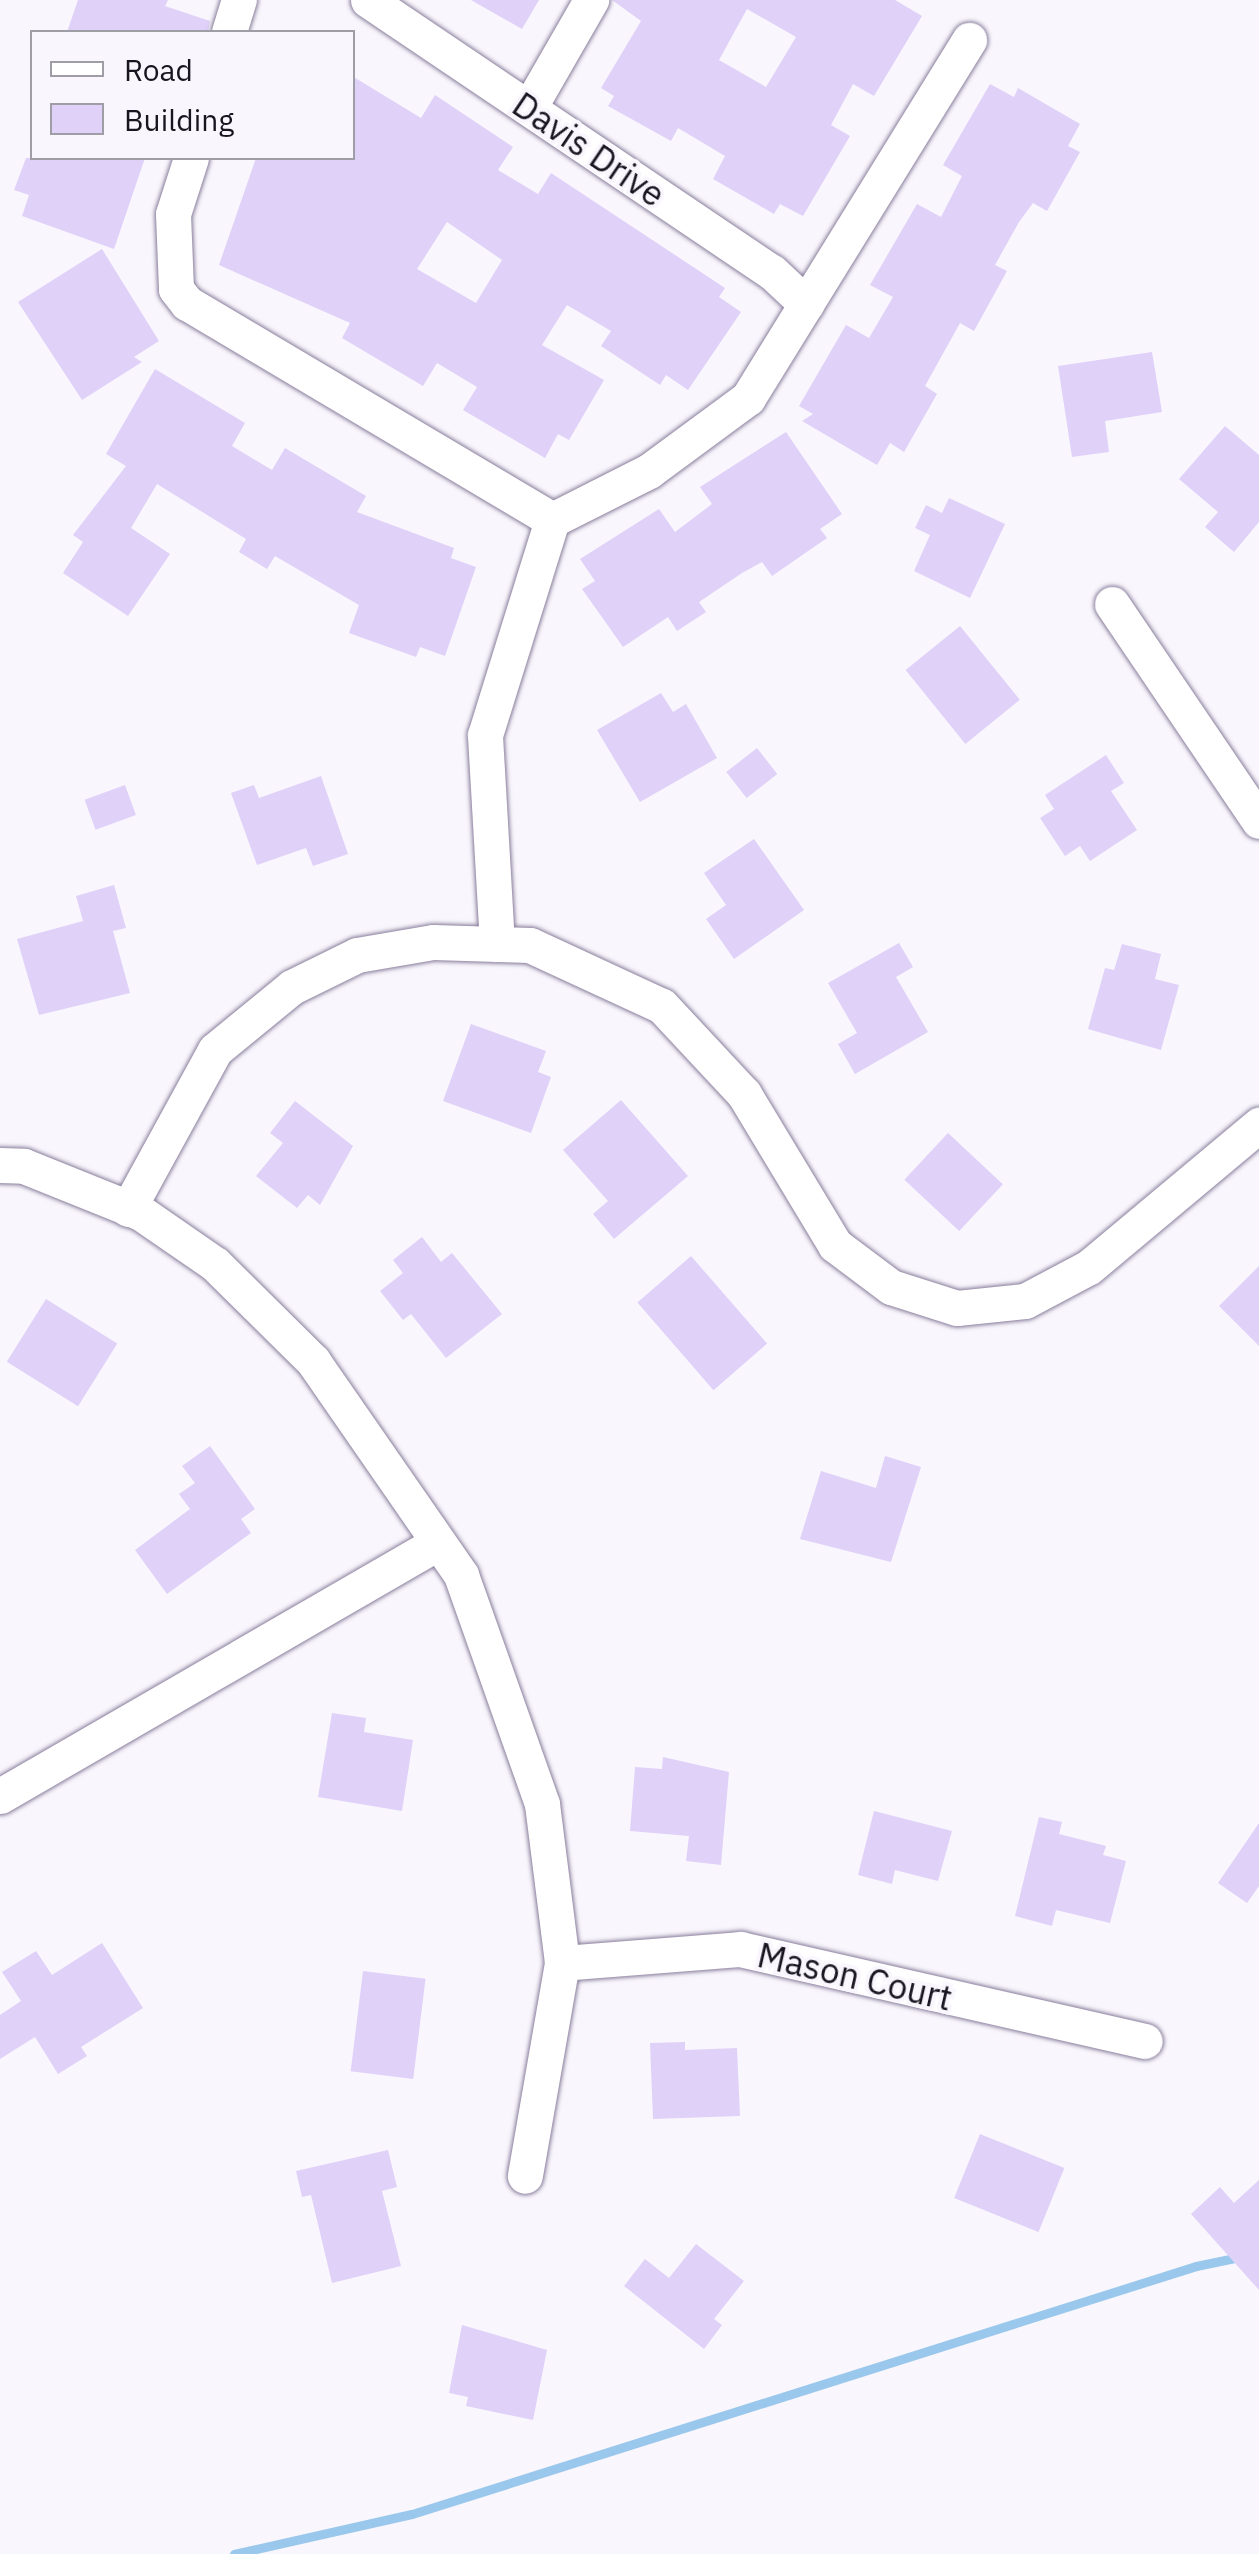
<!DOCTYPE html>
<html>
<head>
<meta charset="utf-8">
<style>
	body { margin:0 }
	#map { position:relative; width:1259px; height:2554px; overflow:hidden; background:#f9f7fd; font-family:"IBM Plex Sans",sans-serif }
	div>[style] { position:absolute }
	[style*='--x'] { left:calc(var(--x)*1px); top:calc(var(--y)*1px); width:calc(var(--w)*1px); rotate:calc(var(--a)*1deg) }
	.stream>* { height:9px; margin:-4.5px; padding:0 4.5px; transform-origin:4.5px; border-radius:4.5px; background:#9ac7ec }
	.building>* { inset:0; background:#e0d1f9; transform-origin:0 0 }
	.roads { filter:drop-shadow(0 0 2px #897e9c) drop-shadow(0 0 2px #897e9c) }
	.minor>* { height:35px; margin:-17.5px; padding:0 17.5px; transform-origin:17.5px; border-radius:17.5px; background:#fff }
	span { translate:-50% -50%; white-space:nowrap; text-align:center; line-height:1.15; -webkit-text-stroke:8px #f9f7fd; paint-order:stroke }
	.street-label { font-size:35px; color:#191520 }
	.legend { position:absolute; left:30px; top:30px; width:325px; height:130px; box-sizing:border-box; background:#f9f7fd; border:2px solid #9f9da5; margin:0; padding:12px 18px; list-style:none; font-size:30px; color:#191520 }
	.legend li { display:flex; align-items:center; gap:20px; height:50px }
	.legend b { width:50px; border:2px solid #9f9da5 }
</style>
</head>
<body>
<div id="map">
	<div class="stream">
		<div style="--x:234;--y:2554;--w:182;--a:-12.7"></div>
		<div style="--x:412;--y:2514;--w:822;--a:-17.55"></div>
		<div style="--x:1196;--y:2266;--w:64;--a:-11.7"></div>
	</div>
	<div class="building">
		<div style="clip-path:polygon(78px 0,168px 0,165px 6px,210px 21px,208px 32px,67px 32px)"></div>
		<div style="clip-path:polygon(471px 0,539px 0,522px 29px)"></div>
		<div style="clip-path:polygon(evenodd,612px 0,895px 0,922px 16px,874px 96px,853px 84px,831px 125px,850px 136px,803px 216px,780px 204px,774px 214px,713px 179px,725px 156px,678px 128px,671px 141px,608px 106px,614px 96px,601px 88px,641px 21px,612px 0,747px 9px,796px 37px,766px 87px,719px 60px,747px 9px)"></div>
		<div style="clip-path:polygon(evenodd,352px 76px,421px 118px,435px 95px,513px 147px,498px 170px,538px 194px,551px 173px,725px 288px,719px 297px,741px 312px,688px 390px,666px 375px,660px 385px,601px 346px,611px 331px,567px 305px,542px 345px,604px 380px,569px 440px,558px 434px,545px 458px,463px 410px,477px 387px,437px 363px,423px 386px,342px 338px,350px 323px,219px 265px,256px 158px,352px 158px,352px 76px,447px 222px,502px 260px,476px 303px,417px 269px,447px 222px)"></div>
		<div style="clip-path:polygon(990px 84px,1014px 97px,1018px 88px,1080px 124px,1068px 146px,1080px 152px,1047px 211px,1033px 203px,1019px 222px,995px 265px,1007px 271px,974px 331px,960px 323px,925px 386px,937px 394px,904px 452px,890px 443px,877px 465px,802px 421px,813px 414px,799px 406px,846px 325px,869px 338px,893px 297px,870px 285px,917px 204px,941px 217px,962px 176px,943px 165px)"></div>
		<div style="clip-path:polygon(26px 158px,145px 158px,114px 249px,22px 216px,29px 195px,14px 190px)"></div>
		<div style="clip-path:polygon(102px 249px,159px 341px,134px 357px,142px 362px,82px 400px,18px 302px)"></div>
		<div style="clip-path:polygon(1152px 352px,1162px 412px,1105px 421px,1109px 452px,1072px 457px,1058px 366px)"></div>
		<div style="clip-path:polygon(155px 369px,245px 423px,232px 446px,272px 470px,285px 448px,366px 496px,357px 512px,454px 548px,451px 558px,476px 567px,445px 656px,420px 647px,416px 657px,349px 633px,359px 605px,275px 556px,267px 569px,239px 552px,246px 539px,157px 484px,131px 528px,170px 554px,128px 616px,63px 573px,83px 542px,73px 535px,126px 466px,106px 454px)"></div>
		<div style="clip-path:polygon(1225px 426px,1259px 455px,1259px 522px,1234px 552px,1205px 527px,1218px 512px,1179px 479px)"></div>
		<div style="clip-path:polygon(786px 432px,842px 514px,820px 529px,827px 538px,772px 576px,762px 562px,742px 573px,699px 602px,706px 612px,677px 631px,668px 617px,623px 647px,582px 589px,595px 581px,580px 559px,659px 509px,675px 532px,712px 504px,700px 487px)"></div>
		<div style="clip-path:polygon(949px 498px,1005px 524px,970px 598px,914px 571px,930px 535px,915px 528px,926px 505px,942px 513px)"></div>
		<div style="left:960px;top:626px;width:95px;height:70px;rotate:51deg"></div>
		<div style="clip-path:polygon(661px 693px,673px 712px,686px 704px,717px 758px,640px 802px,597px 730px)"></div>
		<div style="left:757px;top:748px;width:33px;height:39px;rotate:52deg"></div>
		<div style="clip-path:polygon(1106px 755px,1124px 783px,1111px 791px,1137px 830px,1090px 861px,1080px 846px,1065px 856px,1040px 818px,1054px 809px,1045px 795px)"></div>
		<div style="clip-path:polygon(321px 776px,348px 854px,313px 866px,306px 848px,257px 865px,231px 793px,254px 785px,259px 798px)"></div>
		<div style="left:125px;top:785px;width:32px;height:43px;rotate:70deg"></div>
		<div style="clip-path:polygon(754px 839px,804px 910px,734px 959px,706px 919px,726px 905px,704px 873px)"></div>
		<div style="clip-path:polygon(114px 885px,126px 928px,113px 931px,130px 993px,39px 1015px,17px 939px,83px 921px,76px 896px)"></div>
		<div style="clip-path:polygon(899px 943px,913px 967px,896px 977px,928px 1032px,855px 1074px,838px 1044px,857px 1033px,828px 983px)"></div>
		<div style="clip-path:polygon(1122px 944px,1161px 954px,1155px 979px,1179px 985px,1161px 1050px,1088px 1029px,1105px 968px,1114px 970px)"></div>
		<div style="clip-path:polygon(471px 1024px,546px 1051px,538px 1072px,551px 1077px,531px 1133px,443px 1101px)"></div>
		<div style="clip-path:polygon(621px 1100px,688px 1176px,614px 1239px,593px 1214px,608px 1201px,563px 1150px)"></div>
		<div style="clip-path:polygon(295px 1101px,353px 1146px,320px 1205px,308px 1195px,297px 1208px,256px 1176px,283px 1143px,270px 1133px)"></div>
		<div style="left:948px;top:1133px;width:75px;height:64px;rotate:43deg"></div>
		<div style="clip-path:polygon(422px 1237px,441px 1262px,452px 1253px,502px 1314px,446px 1358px,411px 1314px,403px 1320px,380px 1291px,403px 1273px,393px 1260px)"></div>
		<div style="left:691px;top:1256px;width:116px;height:71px;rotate:49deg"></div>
		<div style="clip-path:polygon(1259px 1266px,1259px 1346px,1219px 1306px)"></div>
		<div style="left:46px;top:1299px;width:84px;height:74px;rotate:32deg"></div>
		<div style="clip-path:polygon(210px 1446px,255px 1509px,241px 1519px,251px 1533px,167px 1594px,135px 1550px,190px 1509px,179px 1494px,195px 1483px,182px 1466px)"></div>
		<div style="clip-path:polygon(885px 1456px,921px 1467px,891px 1562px,800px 1539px,821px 1471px,876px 1488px)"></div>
		<div style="clip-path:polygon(332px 1713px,366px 1718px,364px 1732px,413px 1740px,402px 1811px,318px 1797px)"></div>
		<div style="clip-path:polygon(663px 1757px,729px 1772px,721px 1865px,686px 1861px,689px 1836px,630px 1831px,635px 1767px,662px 1769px)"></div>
		<div style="clip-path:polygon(874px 1811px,952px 1831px,938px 1881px,895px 1870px,892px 1884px,858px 1875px)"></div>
		<div style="clip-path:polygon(1039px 1817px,1062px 1822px,1059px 1834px,1106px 1846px,1103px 1855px,1126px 1861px,1110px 1923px,1056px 1910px,1052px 1926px,1015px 1916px)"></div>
		<div style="clip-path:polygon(1259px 1823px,1259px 1886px,1247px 1903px,1218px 1883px)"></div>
		<div style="clip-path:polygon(102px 1943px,143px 2008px,81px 2047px,87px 2056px,58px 2074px,35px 2037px,0 2059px,0 2015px,21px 2001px,2px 1972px,36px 1951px,52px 1975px)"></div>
		<div style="left:363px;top:1971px;width:63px;height:101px;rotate:7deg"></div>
		<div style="clip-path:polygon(685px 2042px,685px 2050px,737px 2048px,740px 2116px,653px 2119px,650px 2043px)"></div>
		<div style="left:980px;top:2134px;width:91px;height:69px;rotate:22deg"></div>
		<div style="clip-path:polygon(388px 2150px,397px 2187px,382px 2191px,401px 2266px,332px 2283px,311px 2195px,302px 2197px,296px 2171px)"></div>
		<div style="clip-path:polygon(1259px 2180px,1259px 2290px,1191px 2214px,1220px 2187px,1234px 2203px)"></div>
		<div style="clip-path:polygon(696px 2244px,744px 2281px,714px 2319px,722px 2325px,704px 2349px,624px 2286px,645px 2259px,669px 2278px)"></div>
		<div style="clip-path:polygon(462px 2325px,547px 2350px,533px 2420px,466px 2406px,468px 2397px,449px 2393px)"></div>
	</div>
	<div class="roads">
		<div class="minor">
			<div style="--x:368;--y:0;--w:487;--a:34"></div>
			<div style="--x:772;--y:272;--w:47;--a:43.3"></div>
			<div style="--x:229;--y:32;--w:34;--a:-73"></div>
			<div style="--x:529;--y:108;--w:125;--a:-60.1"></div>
			<div style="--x:191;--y:158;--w:59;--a:107.8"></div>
			<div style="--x:173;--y:214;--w:75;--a:87.7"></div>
			<div style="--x:176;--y:289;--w:18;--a:52"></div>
			<div style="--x:187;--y:303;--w:425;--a:30.7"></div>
			<div style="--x:552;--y:520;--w:109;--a:-26.8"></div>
			<div style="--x:649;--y:471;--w:123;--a:-36.4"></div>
			<div style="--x:748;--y:398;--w:421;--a:-58.3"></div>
			<div style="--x:1112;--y:604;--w:262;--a:55.9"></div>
			<div style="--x:497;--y:944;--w:209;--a:-93.3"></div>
			<div style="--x:485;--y:735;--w:225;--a:-72.7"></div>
			<div style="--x:0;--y:1165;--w:24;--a:2"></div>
			<div style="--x:24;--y:1166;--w:126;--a:21.9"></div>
			<div style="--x:141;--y:1213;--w:90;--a:34.6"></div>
			<div style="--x:215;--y:1264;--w:138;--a:44.7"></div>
			<div style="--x:313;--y:1361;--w:260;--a:55.3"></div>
			<div style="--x:461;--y:1575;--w:243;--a:70.5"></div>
			<div style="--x:542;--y:1804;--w:160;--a:82.8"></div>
			<div style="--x:562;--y:1963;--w:216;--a:99.9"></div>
			<div style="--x:128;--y:1209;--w:181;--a:-61.3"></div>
			<div style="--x:215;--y:1050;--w:99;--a:-39.3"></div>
			<div style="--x:292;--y:987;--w:72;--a:-26.2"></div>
			<div style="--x:357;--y:955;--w:77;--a:-9.7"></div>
			<div style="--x:433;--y:942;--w:97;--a:1.8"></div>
			<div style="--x:530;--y:945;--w:145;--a:24.8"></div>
			<div style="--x:662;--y:1006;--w:120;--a:47"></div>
			<div style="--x:744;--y:1094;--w:176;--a:58.9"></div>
			<div style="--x:835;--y:1245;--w:70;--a:36.9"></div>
			<div style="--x:891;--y:1287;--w:69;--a:17.7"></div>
			<div style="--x:957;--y:1308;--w:68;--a:-5.9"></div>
			<div style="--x:1025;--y:1301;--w:72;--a:-28"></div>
			<div style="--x:1089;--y:1267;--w:222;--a:-39.9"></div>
			<div style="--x:0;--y:1796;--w:501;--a:-30.04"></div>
			<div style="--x:562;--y:1963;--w:179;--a:-4.5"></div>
			<div style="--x:740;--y:1949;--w:415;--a:12.8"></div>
		</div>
	</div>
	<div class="street-label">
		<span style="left:589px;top:149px;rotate:34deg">Davis Drive</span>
		<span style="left:855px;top:1976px;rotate:13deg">Mason Court</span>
	</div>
	<ul class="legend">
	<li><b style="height:12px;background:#fff"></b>Road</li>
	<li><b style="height:28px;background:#e0d1f9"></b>Building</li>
	</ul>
</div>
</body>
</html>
